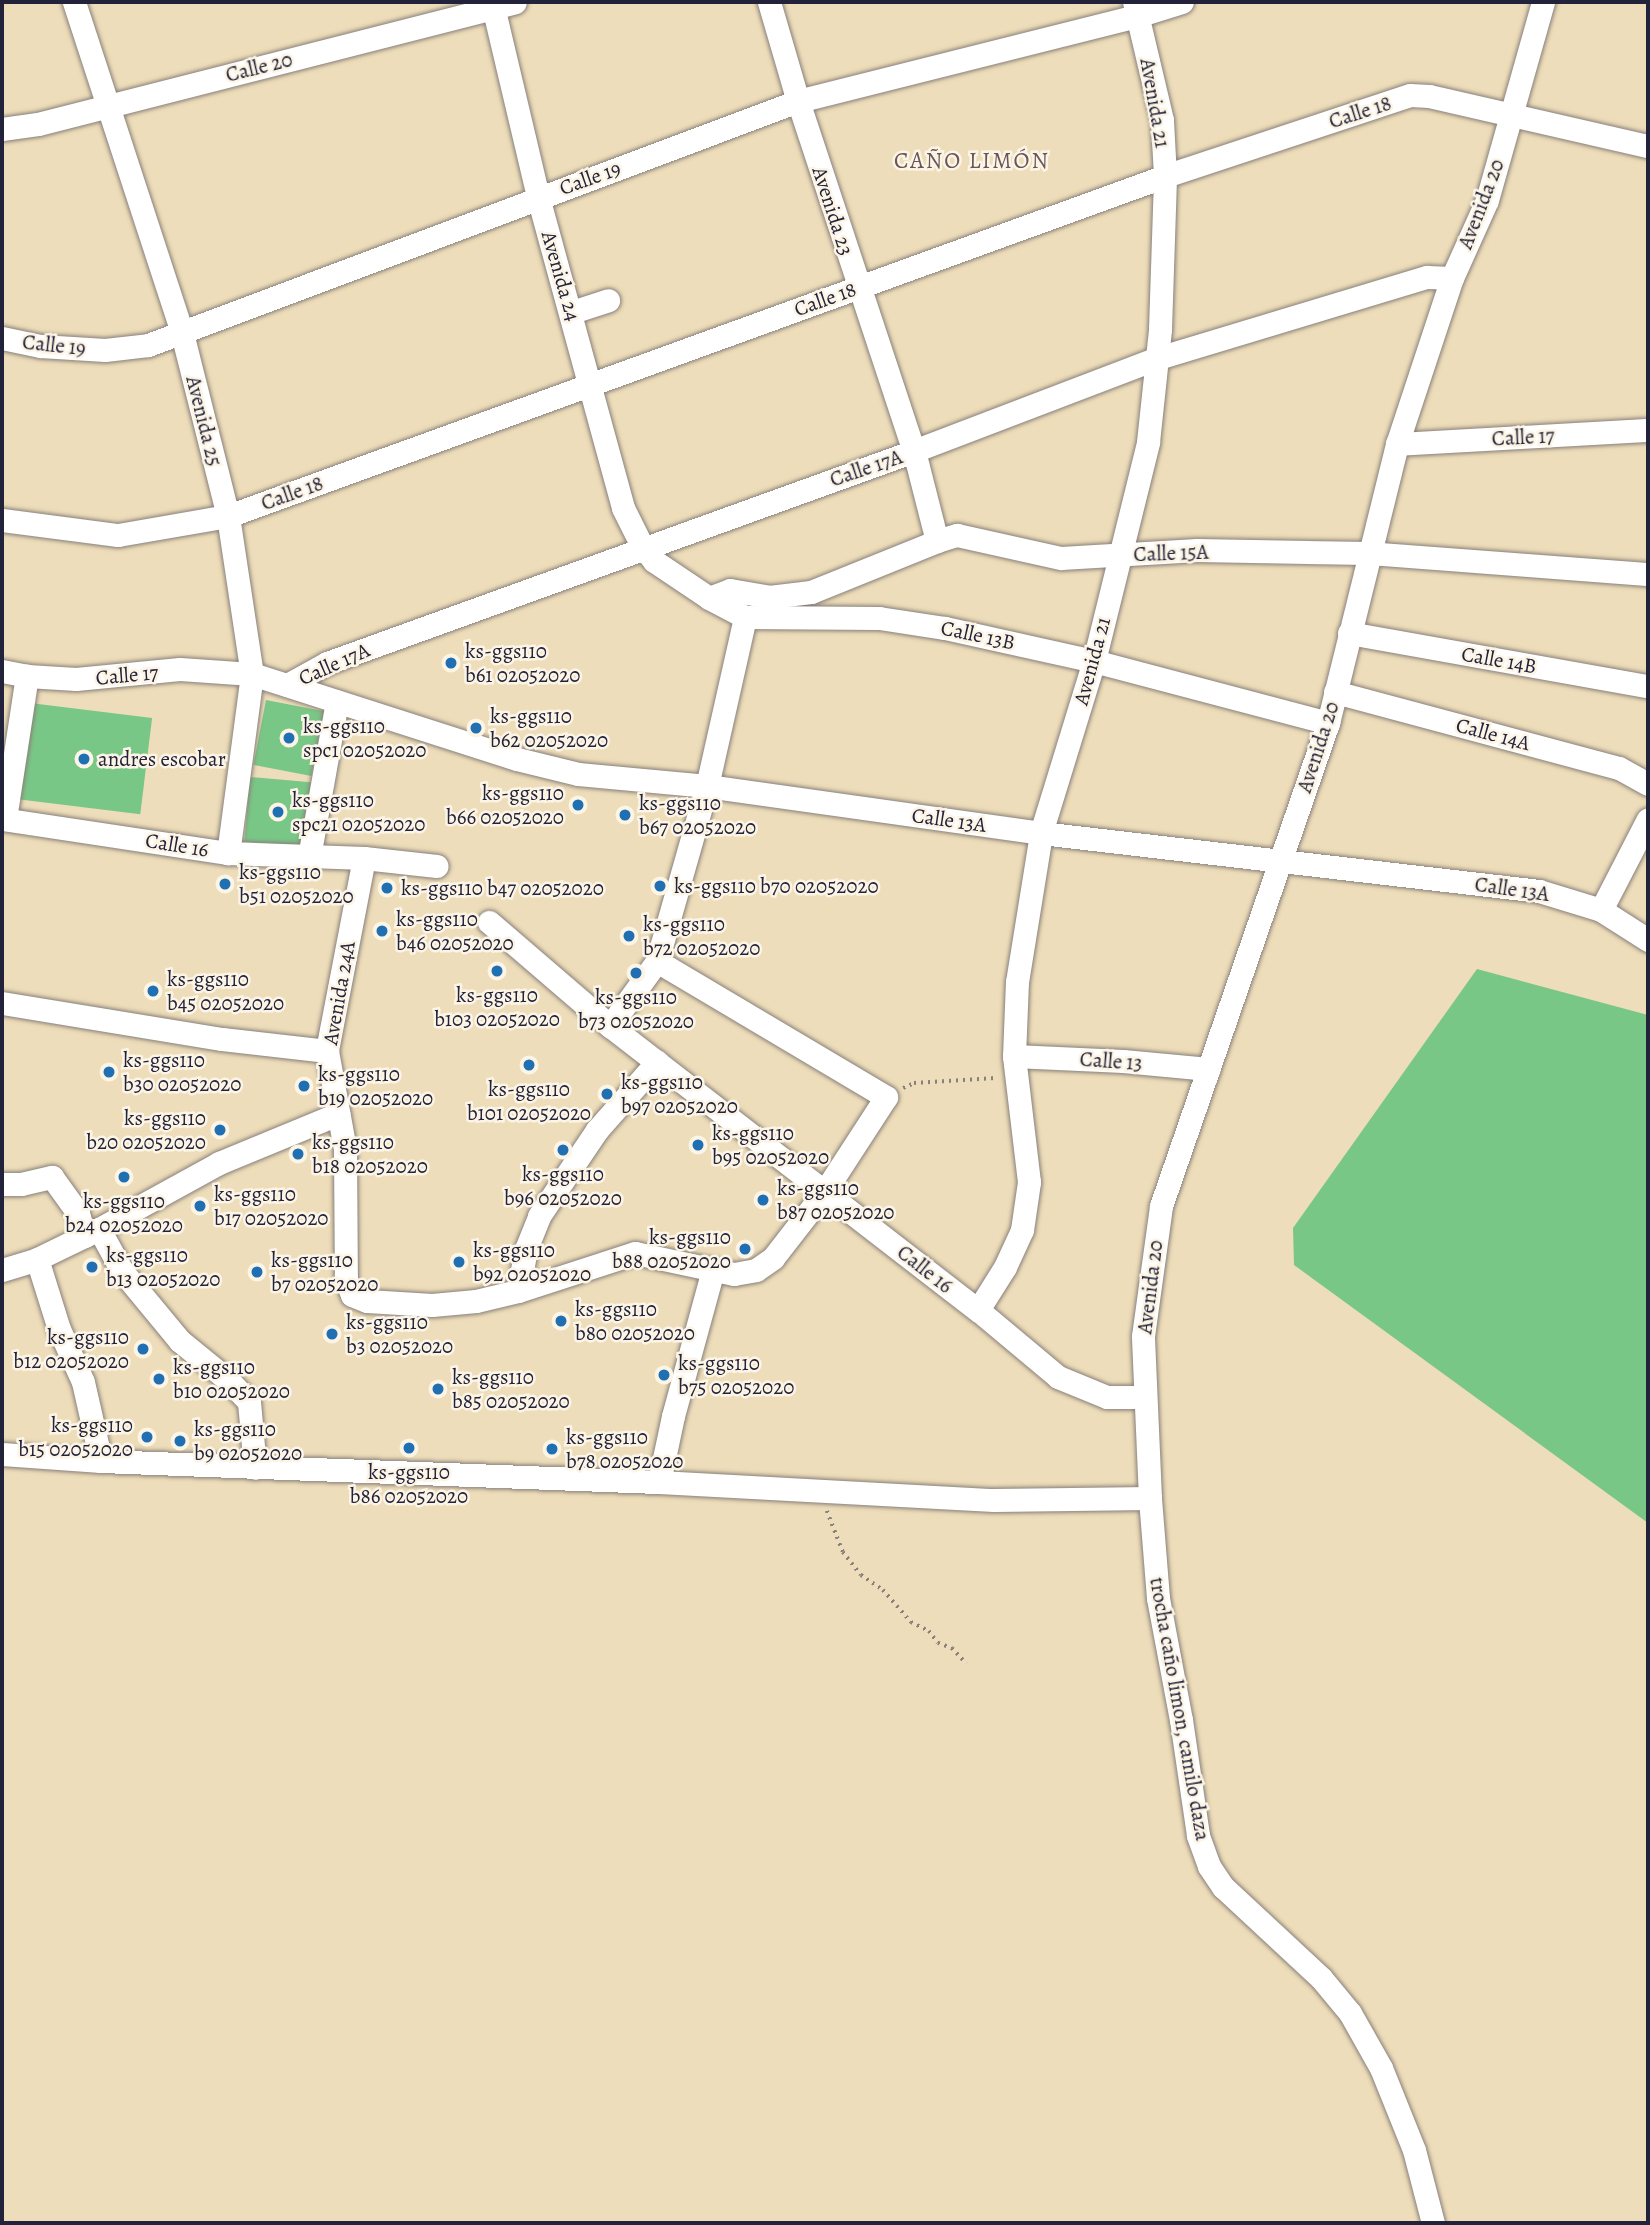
<!DOCTYPE html>
<html>
<head>
<meta charset="utf-8">
<style>
	body { margin:0 }
	#map { position:relative; width:1650px; height:2225px; overflow:hidden; background:#eeddba; font-family:Alegreya,serif }
	div>[style] { position:absolute }
	[style*='--x'] { left:calc(var(--x)*1px); top:calc(var(--y)*1px); width:calc(var(--w)*1px); rotate:calc(var(--a)*1deg) }
	.green>* { inset:0; background:#79c787; transform-origin:0 0 }
	.path>* { height:3.5px; margin-top:-1.75px; transform-origin:0; background:repeating-linear-gradient(90deg,#88807a 0 2px,transparent 0 7px) }
	.roads { filter:drop-shadow(0 0 2px #88807a) drop-shadow(0 0 2px #88807a) }
	.minor>* { height:23px; margin:-11.5px; padding:0 11.5px; transform-origin:11.5px; border-radius:11.5px; background:#fff }
	.dots>* { width:19px; height:19px; translate:-50% -50%; box-sizing:border-box; border:4px solid #fcf5e5; border-radius:50% }
	span { translate:-50% -50%; white-space:nowrap; text-align:center; line-height:1.15; -webkit-text-stroke:5px #fcf5e5; paint-order:stroke }
	.street-label { font-size:21px; color:#22223b }
	.poi-label { font-size:21px; color:#22223b }
	.left { translate:0 -50%; text-align:left }
	.right { translate:-100% -50%; text-align:right }
	.neighbourhood-label { font-size:23px; color:#69565a; letter-spacing:2px }
	.frame { position:absolute; inset:0; border:4px solid #22223b; pointer-events:none }
</style>
</head>
<body>
<div id="map">
	<div class="green">
		<div style="left:266px;top:700px;width:59px;height:66px;rotate:11deg"></div>
		<div style="left:30px;top:703px;width:123px;height:97px;rotate:7deg"></div>
		<div style="left:250px;top:777px;width:61px;height:65px;rotate:5deg"></div>
		<div style="clip-path:polygon(1477px 969px,1648px 1015px,1648px 1523px,1294px 1265px,1293px 1228px)"></div>
	</div>
	<div class="path">
		<div style="--x:903;--y:1088;--w:12;--a:-24"></div>
		<div style="--x:914;--y:1083;--w:82;--a:-3.5"></div>
		<div style="--x:827;--y:1511;--w:44;--a:68.7"></div>
		<div style="--x:843;--y:1552;--w:29;--a:52"></div>
		<div style="--x:861;--y:1575;--w:27;--a:34"></div>
		<div style="--x:883;--y:1590;--w:43;--a:48.8"></div>
		<div style="--x:911;--y:1622;--w:20;--a:27"></div>
		<div style="--x:929;--y:1631;--w:15;--a:53"></div>
		<div style="--x:938;--y:1643;--w:15;--a:20"></div>
		<div style="--x:952;--y:1648;--w:21;--a:47"></div>
	</div>
	<div class="roads">
		<div class="minor">
			<div style="--x:74;--y:2;--w:348;--a:71.9"></div>
			<div style="--x:182;--y:333;--w:189;--a:75.9"></div>
			<div style="--x:228;--y:516;--w:160;--a:81.4"></div>
			<div style="--x:252;--y:674;--w:181;--a:97.6"></div>
			<div style="--x:492;--y:2;--w:200;--a:76.7"></div>
			<div style="--x:538;--y:197;--w:322;--a:74.7"></div>
			<div style="--x:623;--y:508;--w:42;--a:63.4"></div>
			<div style="--x:642;--y:546;--w:19;--a:51"></div>
			<div style="--x:654;--y:561;--w:66;--a:33.9"></div>
			<div style="--x:709;--y:598;--w:41;--a:27.8"></div>
			<div style="--x:745;--y:617;--w:134;--a:0.4"></div>
			<div style="--x:879;--y:618;--w:67;--a:8.6"></div>
			<div style="--x:945;--y:628;--w:153;--a:12.5"></div>
			<div style="--x:1094;--y:661;--w:242;--a:14.8"></div>
			<div style="--x:769;--y:2;--w:103;--a:73.7"></div>
			<div style="--x:798;--y:101;--w:369;--a:71.7"></div>
			<div style="--x:914;--y:451;--w:93;--a:75.7"></div>
			<div style="--x:2;--y:129;--w:36;--a:-8"></div>
			<div style="--x:38;--y:124;--w:492;--a:-14.3"></div>
			<div style="--x:572;--y:312;--w:38;--a:-18"></div>
			<div style="--x:2;--y:338;--w:39;--a:12"></div>
			<div style="--x:40;--y:346;--w:65;--a:3.5"></div>
			<div style="--x:105;--y:350;--w:43;--a:-6.6"></div>
			<div style="--x:148;--y:345;--w:694;--a:-20.58"></div>
			<div style="--x:798;--y:101;--w:349;--a:-14.1"></div>
			<div style="--x:1137;--y:16;--w:47;--a:-17.3"></div>
			<div style="--x:1397;--y:444;--w:251;--a:-3.2"></div>
			<div style="--x:2;--y:520;--w:117;--a:7.4"></div>
			<div style="--x:118;--y:535;--w:112;--a:-9.8"></div>
			<div style="--x:228;--y:516;--w:997;--a:-19.94"></div>
			<div style="--x:1165;--y:176;--w:258;--a:-18.3"></div>
			<div style="--x:1410;--y:95;--w:19;--a:3"></div>
			<div style="--x:1429;--y:96;--w:225;--a:12.9"></div>
			<div style="--x:709;--y:598;--w:22;--a:-21"></div>
			<div style="--x:730;--y:590;--w:40;--a:10"></div>
			<div style="--x:769;--y:597;--w:42;--a:-6.8"></div>
			<div style="--x:811;--y:592;--w:136;--a:-22"></div>
			<div style="--x:937;--y:541;--w:21;--a:-17"></div>
			<div style="--x:957;--y:535;--w:107;--a:12.5"></div>
			<div style="--x:1061;--y:558;--w:136;--a:-3.4"></div>
			<div style="--x:1197;--y:550;--w:171;--a:1"></div>
			<div style="--x:1368;--y:553;--w:281;--a:4.3"></div>
			<div style="--x:1349;--y:633;--w:304;--a:10.1"></div>
			<div style="--x:2;--y:671;--w:25;--a:11"></div>
			<div style="--x:27;--y:676;--w:49;--a:3.5"></div>
			<div style="--x:76;--y:679;--w:104;--a:-5.5"></div>
			<div style="--x:180;--y:669;--w:72;--a:4"></div>
			<div style="--x:252;--y:674;--w:278;--a:17.8"></div>
			<div style="--x:517;--y:759;--w:63;--a:13.8"></div>
			<div style="--x:578;--y:774;--w:130;--a:5.3"></div>
			<div style="--x:707;--y:786;--w:337;--a:8"></div>
			<div style="--x:1041;--y:833;--w:501;--a:6.64"></div>
			<div style="--x:1539;--y:891;--w:65;--a:17"></div>
			<div style="--x:1601;--y:910;--w:56;--a:32.6"></div>
			<div style="--x:287;--y:685;--w:46;--a:-28.8"></div>
			<div style="--x:327;--y:663;--w:624;--a:-19.86"></div>
			<div style="--x:914;--y:451;--w:261;--a:-20.9"></div>
			<div style="--x:1158;--y:358;--w:281;--a:-16.8"></div>
			<div style="--x:1427;--y:277;--w:25;--a:2"></div>
			<div style="--x:1335;--y:692;--w:294;--a:15"></div>
			<div style="--x:1619;--y:768;--w:33;--a:29"></div>
			<div style="--x:2;--y:819;--w:229;--a:8.6"></div>
			<div style="--x:228;--y:853;--w:136;--a:2.1"></div>
			<div style="--x:364;--y:858;--w:73;--a:6.3"></div>
			<div style="--x:5;--y:819;--w:145;--a:-81.3"></div>
			<div style="--x:309;--y:857;--w:158;--a:-79.8"></div>
			<div style="--x:364;--y:858;--w:197;--a:100.9"></div>
			<div style="--x:327;--y:1051;--w:100;--a:79.6"></div>
			<div style="--x:345;--y:1149;--w:131;--a:89.6"></div>
			<div style="--x:346;--y:1280;--w:16;--a:68"></div>
			<div style="--x:352;--y:1295;--w:16;--a:22"></div>
			<div style="--x:367;--y:1301;--w:65;--a:3.5"></div>
			<div style="--x:432;--y:1305;--w:44;--a:-5.2"></div>
			<div style="--x:476;--y:1301;--w:43;--a:-13.4"></div>
			<div style="--x:518;--y:1291;--w:123;--a:-18"></div>
			<div style="--x:635;--y:1253;--w:101;--a:12"></div>
			<div style="--x:734;--y:1274;--w:22;--a:-10"></div>
			<div style="--x:756;--y:1270;--w:21;--a:-35"></div>
			<div style="--x:773;--y:1258;--w:85;--a:-52.2"></div>
			<div style="--x:825;--y:1191;--w:112;--a:-57"></div>
			<div style="--x:886;--y:1097;--w:266;--a:-149.3"></div>
			<div style="--x:1601;--y:910;--w:102;--a:-62.7"></div>
			<div style="--x:489;--y:922;--w:160;--a:40.7"></div>
			<div style="--x:610;--y:1026;--w:465;--a:37.7"></div>
			<div style="--x:978;--y:1310;--w:104;--a:39.9"></div>
			<div style="--x:1058;--y:1377;--w:53;--a:22.2"></div>
			<div style="--x:1107;--y:1397;--w:38;--a:0"></div>
			<div style="--x:2;--y:1003;--w:223;--a:9.3"></div>
			<div style="--x:222;--y:1039;--w:106;--a:6.5"></div>
			<div style="--x:610;--y:1026;--w:80;--a:-54.1"></div>
			<div style="--x:657;--y:961;--w:182;--a:-74.1"></div>
			<div style="--x:707;--y:786;--w:173;--a:-77.3"></div>
			<div style="--x:1014;--y:1056;--w:109;--a:2.6"></div>
			<div style="--x:1123;--y:1061;--w:86;--a:5.3"></div>
			<div style="--x:2;--y:1184;--w:19;--a:0"></div>
			<div style="--x:21;--y:1184;--w:32;--a:-13"></div>
			<div style="--x:52;--y:1177;--w:44;--a:54.2"></div>
			<div style="--x:78;--y:1213;--w:24;--a:75"></div>
			<div style="--x:99;--y:1229;--w:48;--a:61.3"></div>
			<div style="--x:122;--y:1271;--w:91;--a:50.4"></div>
			<div style="--x:180;--y:1341;--w:62;--a:39.1"></div>
			<div style="--x:228;--y:1380;--w:30;--a:46"></div>
			<div style="--x:249;--y:1402;--w:66;--a:84.8"></div>
			<div style="--x:37;--y:1259;--w:73;--a:72.6"></div>
			<div style="--x:59;--y:1329;--w:58;--a:65.6"></div>
			<div style="--x:83;--y:1382;--w:81;--a:77.2"></div>
			<div style="--x:2;--y:1270;--w:37;--a:-17"></div>
			<div style="--x:37;--y:1259;--w:69;--a:-25.8"></div>
			<div style="--x:99;--y:1229;--w:137;--a:-28.8"></div>
			<div style="--x:219;--y:1163;--w:129;--a:-22.4"></div>
			<div style="--x:518;--y:1291;--w:43;--a:-79.2"></div>
			<div style="--x:526;--y:1249;--w:35;--a:-68"></div>
			<div style="--x:539;--y:1216;--w:104;--a:-56"></div>
			<div style="--x:597;--y:1130;--w:91;--a:-48.6"></div>
			<div style="--x:978;--y:1310;--w:51;--a:-57.9"></div>
			<div style="--x:1005;--y:1267;--w:41;--a:-65.3"></div>
			<div style="--x:1022;--y:1230;--w:49;--a:-81.7"></div>
			<div style="--x:1029;--y:1182;--w:127;--a:-96.8"></div>
			<div style="--x:1014;--y:1056;--w:74;--a:-87.7"></div>
			<div style="--x:1017;--y:982;--w:151;--a:-80.8"></div>
			<div style="--x:1041;--y:833;--w:180;--a:-72.9"></div>
			<div style="--x:1094;--y:661;--w:226;--a:-76.1"></div>
			<div style="--x:1148;--y:442;--w:114;--a:-83.9"></div>
			<div style="--x:1160;--y:329;--w:153;--a:-88.1"></div>
			<div style="--x:1165;--y:176;--w:56;--a:-93.1"></div>
			<div style="--x:1162;--y:120;--w:121;--a:-103.3"></div>
			<div style="--x:2;--y:1454;--w:99;--a:4"></div>
			<div style="--x:101;--y:1461;--w:558;--a:2.16"></div>
			<div style="--x:659;--y:1482;--w:335;--a:3.1"></div>
			<div style="--x:994;--y:1500;--w:156;--a:-0.7"></div>
			<div style="--x:659;--y:1482;--w:67;--a:-78"></div>
			<div style="--x:673;--y:1416;--w:151;--a:-74.7"></div>
			<div style="--x:1433;--y:2223;--w:75;--a:-104.6"></div>
			<div style="--x:1414;--y:2150;--w:88;--a:-111.9"></div>
			<div style="--x:1381;--y:2068;--w:63;--a:-119.4"></div>
			<div style="--x:1350;--y:2013;--w:45;--a:-129.6"></div>
			<div style="--x:1321;--y:1978;--w:134;--a:-137.1"></div>
			<div style="--x:1223;--y:1887;--w:25;--a:-124"></div>
			<div style="--x:1209;--y:1866;--w:33;--a:-110"></div>
			<div style="--x:1198;--y:1835;--w:116;--a:-98.4"></div>
			<div style="--x:1181;--y:1720;--w:124;--a:-100.7"></div>
			<div style="--x:1158;--y:1598;--w:100;--a:-94.6"></div>
			<div style="--x:1150;--y:1498;--w:162;--a:-92.5"></div>
			<div style="--x:1143;--y:1336;--w:131;--a:-82.1"></div>
			<div style="--x:1161;--y:1206;--w:511;--a:-70.93"></div>
			<div style="--x:1328;--y:723;--w:287;--a:-76.1"></div>
			<div style="--x:1397;--y:444;--w:175;--a:-71.7"></div>
			<div style="--x:1452;--y:278;--w:85;--a:-65.8"></div>
			<div style="--x:1487;--y:200;--w:206;--a:-74.2"></div>
		</div>
	</div>
	<div class="dots">
		<div style="left:451px;top:663px;background:#1f6fb2"></div>
		<div style="left:476px;top:728px;background:#1f6fb2"></div>
		<div style="left:289px;top:738px;background:#1f6fb2"></div>
		<div style="left:84px;top:759px;background:#1f6fb2"></div>
		<div style="left:578px;top:805px;background:#1f6fb2"></div>
		<div style="left:278px;top:812px;background:#1f6fb2"></div>
		<div style="left:625px;top:815px;background:#1f6fb2"></div>
		<div style="left:225px;top:884px;background:#1f6fb2"></div>
		<div style="left:660px;top:886px;background:#1f6fb2"></div>
		<div style="left:387px;top:888px;background:#1f6fb2"></div>
		<div style="left:382px;top:931px;background:#1f6fb2"></div>
		<div style="left:629px;top:936px;background:#1f6fb2"></div>
		<div style="left:497px;top:971px;background:#1f6fb2"></div>
		<div style="left:636px;top:973px;background:#1f6fb2"></div>
		<div style="left:153px;top:991px;background:#1f6fb2"></div>
		<div style="left:529px;top:1065px;background:#1f6fb2"></div>
		<div style="left:109px;top:1072px;background:#1f6fb2"></div>
		<div style="left:304px;top:1086px;background:#1f6fb2"></div>
		<div style="left:607px;top:1094px;background:#1f6fb2"></div>
		<div style="left:220px;top:1130px;background:#1f6fb2"></div>
		<div style="left:698px;top:1145px;background:#1f6fb2"></div>
		<div style="left:563px;top:1150px;background:#1f6fb2"></div>
		<div style="left:298px;top:1154px;background:#1f6fb2"></div>
		<div style="left:124px;top:1177px;background:#1f6fb2"></div>
		<div style="left:763px;top:1200px;background:#1f6fb2"></div>
		<div style="left:200px;top:1206px;background:#1f6fb2"></div>
		<div style="left:745px;top:1249px;background:#1f6fb2"></div>
		<div style="left:459px;top:1262px;background:#1f6fb2"></div>
		<div style="left:92px;top:1267px;background:#1f6fb2"></div>
		<div style="left:257px;top:1272px;background:#1f6fb2"></div>
		<div style="left:561px;top:1321px;background:#1f6fb2"></div>
		<div style="left:332px;top:1334px;background:#1f6fb2"></div>
		<div style="left:143px;top:1349px;background:#1f6fb2"></div>
		<div style="left:664px;top:1375px;background:#1f6fb2"></div>
		<div style="left:159px;top:1379px;background:#1f6fb2"></div>
		<div style="left:438px;top:1389px;background:#1f6fb2"></div>
		<div style="left:147px;top:1437px;background:#1f6fb2"></div>
		<div style="left:180px;top:1441px;background:#1f6fb2"></div>
		<div style="left:409px;top:1448px;background:#1f6fb2"></div>
		<div style="left:552px;top:1449px;background:#1f6fb2"></div>
	</div>
	<div class="street-label">
		<span style="left:259px;top:67px;rotate:-14deg">Calle 20</span>
		<span style="left:1155px;top:103px;rotate:80deg">Avenida 21</span>
		<span style="left:1360px;top:112px;rotate:-18deg">Calle 18</span>
		<span style="left:590px;top:178px;rotate:-20deg">Calle 19</span>
		<span style="left:1481px;top:204px;rotate:-69deg">Avenida 20</span>
		<span style="left:833px;top:211px;rotate:72deg">Avenida 23</span>
		<span style="left:561px;top:276px;rotate:74deg">Avenida 24</span>
		<span style="left:825px;top:299px;rotate:-20deg">Calle 18</span>
		<span style="left:54px;top:345px;rotate:6deg">Calle 19</span>
		<span style="left:204px;top:421px;rotate:76deg">Avenida 25</span>
		<span style="left:1523px;top:437px;rotate:-3deg">Calle 17</span>
		<span style="left:866px;top:468px;rotate:-19deg">Calle 17A</span>
		<span style="left:292px;top:493px;rotate:-20deg">Calle 18</span>
		<span style="left:1171px;top:553px;rotate:-2deg">Calle 15A</span>
		<span style="left:978px;top:635px;rotate:12deg">Calle 13B</span>
		<span style="left:1499px;top:660px;rotate:10deg">Calle 14B</span>
		<span style="left:1092px;top:661px;rotate:-75deg">Avenida 21</span>
		<span style="left:334px;top:664px;rotate:-24deg">Calle 17A</span>
		<span style="left:127px;top:675px;rotate:-5deg">Calle 17</span>
		<span style="left:1493px;top:734px;rotate:15deg">Calle 14A</span>
		<span style="left:1318px;top:747px;rotate:-72deg">Avenida 20</span>
		<span style="left:949px;top:820px;rotate:8deg">Calle 13A</span>
		<span style="left:177px;top:845px;rotate:9deg">Calle 16</span>
		<span style="left:1512px;top:889px;rotate:8deg">Calle 13A</span>
		<span style="left:339px;top:993px;rotate:-80deg">Avenida 24A</span>
		<span style="left:1111px;top:1061px;rotate:4deg">Calle 13</span>
		<span style="left:925px;top:1269px;rotate:38deg">Calle 16</span>
		<span style="left:1150px;top:1287px;rotate:-83deg">Avenida 20</span>
		<span style="left:1180px;top:1709px;rotate:80deg">trocha caño limon, camilo daza</span>
	</div>
	<div class="poi-label">
		<span class="left" style="left:465px;top:663px">ks-ggs110<br>b61 02052020</span>
		<span class="left" style="left:490px;top:728px">ks-ggs110<br>b62 02052020</span>
		<span class="left" style="left:303px;top:738px">ks-ggs110<br>spc1 02052020</span>
		<span class="left" style="left:98px;top:759px">andres escobar</span>
		<span class="right" style="left:564px;top:805px">ks-ggs110<br>b66 02052020</span>
		<span class="left" style="left:292px;top:812px">ks-ggs110<br>spc21 02052020</span>
		<span class="left" style="left:639px;top:815px">ks-ggs110<br>b67 02052020</span>
		<span class="left" style="left:239px;top:884px">ks-ggs110<br>b51 02052020</span>
		<span class="left" style="left:674px;top:886px">ks-ggs110 b70 02052020</span>
		<span class="left" style="left:401px;top:888px">ks-ggs110 b47 02052020</span>
		<span class="left" style="left:396px;top:931px">ks-ggs110<br>b46 02052020</span>
		<span class="left" style="left:643px;top:936px">ks-ggs110<br>b72 02052020</span>
		<span class="left" style="left:167px;top:991px">ks-ggs110<br>b45 02052020</span>
		<span style="left:497px;top:1007px">ks-ggs110<br>b103 02052020</span>
		<span style="left:636px;top:1009px">ks-ggs110<br>b73 02052020</span>
		<span class="left" style="left:123px;top:1072px">ks-ggs110<br>b30 02052020</span>
		<span class="left" style="left:318px;top:1086px">ks-ggs110<br>b19 02052020</span>
		<span class="left" style="left:621px;top:1094px">ks-ggs110<br>b97 02052020</span>
		<span style="left:529px;top:1101px">ks-ggs110<br>b101 02052020</span>
		<span class="right" style="left:206px;top:1130px">ks-ggs110<br>b20 02052020</span>
		<span class="left" style="left:712px;top:1145px">ks-ggs110<br>b95 02052020</span>
		<span class="left" style="left:312px;top:1154px">ks-ggs110<br>b18 02052020</span>
		<span style="left:563px;top:1186px">ks-ggs110<br>b96 02052020</span>
		<span class="left" style="left:777px;top:1200px">ks-ggs110<br>b87 02052020</span>
		<span class="left" style="left:214px;top:1206px">ks-ggs110<br>b17 02052020</span>
		<span style="left:124px;top:1213px">ks-ggs110<br>b24 02052020</span>
		<span class="right" style="left:731px;top:1249px">ks-ggs110<br>b88 02052020</span>
		<span class="left" style="left:473px;top:1262px">ks-ggs110<br>b92 02052020</span>
		<span class="left" style="left:106px;top:1267px">ks-ggs110<br>b13 02052020</span>
		<span class="left" style="left:271px;top:1272px">ks-ggs110<br>b7 02052020</span>
		<span class="left" style="left:575px;top:1321px">ks-ggs110<br>b80 02052020</span>
		<span class="left" style="left:346px;top:1334px">ks-ggs110<br>b3 02052020</span>
		<span class="right" style="left:129px;top:1349px">ks-ggs110<br>b12 02052020</span>
		<span class="left" style="left:678px;top:1375px">ks-ggs110<br>b75 02052020</span>
		<span class="left" style="left:173px;top:1379px">ks-ggs110<br>b10 02052020</span>
		<span class="left" style="left:452px;top:1389px">ks-ggs110<br>b85 02052020</span>
		<span class="right" style="left:133px;top:1437px">ks-ggs110<br>b15 02052020</span>
		<span class="left" style="left:194px;top:1441px">ks-ggs110<br>b9 02052020</span>
		<span class="left" style="left:566px;top:1449px">ks-ggs110<br>b78 02052020</span>
		<span style="left:409px;top:1484px">ks-ggs110<br>b86 02052020</span>
	</div>
	<div class="neighbourhood-label">
		<span style="left:972px;top:161px">CAÑO LIMÓN</span>
	</div>
	<div class="frame"></div>
</div>
</body>
</html>
